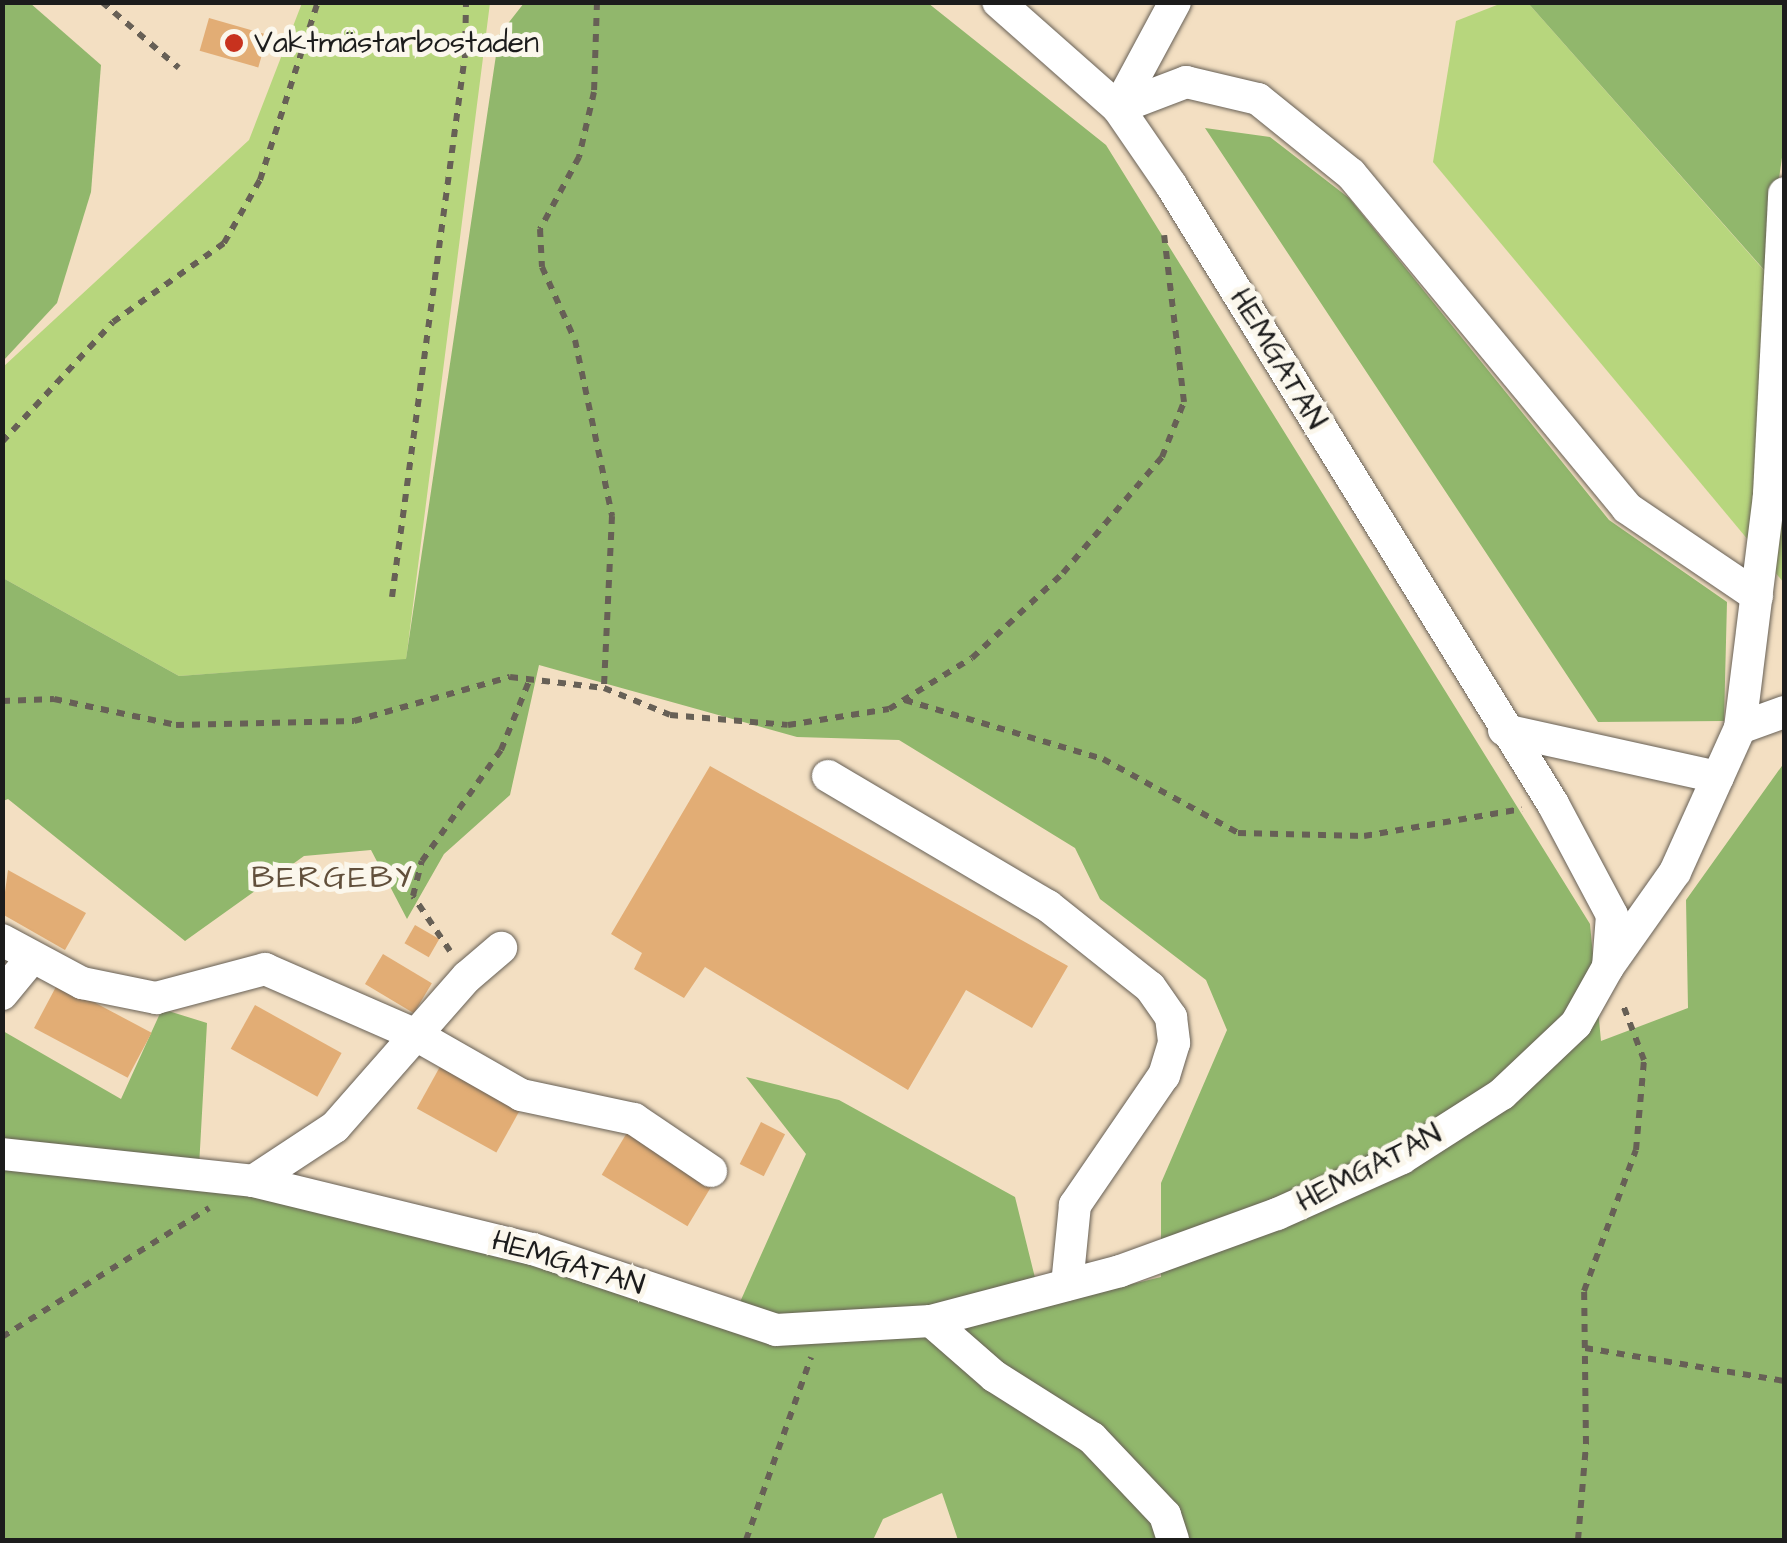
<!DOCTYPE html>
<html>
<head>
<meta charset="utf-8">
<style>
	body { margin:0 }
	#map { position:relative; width:1787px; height:1543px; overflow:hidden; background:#f3dfc2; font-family:"Architects Daughter",sans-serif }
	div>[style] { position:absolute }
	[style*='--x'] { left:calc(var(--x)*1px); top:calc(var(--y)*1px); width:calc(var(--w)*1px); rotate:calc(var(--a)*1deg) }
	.green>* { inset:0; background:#b7d67d }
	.forest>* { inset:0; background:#91b76c }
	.building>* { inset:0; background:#e2ad75; transform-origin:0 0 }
	.path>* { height:6px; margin-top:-3px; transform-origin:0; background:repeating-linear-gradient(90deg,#676056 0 8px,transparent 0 16px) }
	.roads { filter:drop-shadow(0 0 2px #676056) drop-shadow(0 0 2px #676056) }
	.minor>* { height:32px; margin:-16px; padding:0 16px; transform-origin:16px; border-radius:16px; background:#fff }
	.dots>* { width:28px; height:28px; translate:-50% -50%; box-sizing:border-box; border:5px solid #fbf7ec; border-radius:50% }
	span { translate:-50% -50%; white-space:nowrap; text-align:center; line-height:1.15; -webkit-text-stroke:10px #fbf7ec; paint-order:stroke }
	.poi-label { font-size:30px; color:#1c1c1c }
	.left { translate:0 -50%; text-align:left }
	.street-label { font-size:30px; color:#1c1c1c }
	.neighbourhood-label { font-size:32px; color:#614f3b; letter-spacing:2.5px }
	.frame { position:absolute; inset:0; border:5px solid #1c1c1c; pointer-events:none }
</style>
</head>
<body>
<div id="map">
	<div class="green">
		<div style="clip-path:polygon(302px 3px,490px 3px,406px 660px,179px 676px,3px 578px,3px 367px,249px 140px)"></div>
		<div style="clip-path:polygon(1502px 3px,1528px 3px,1784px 293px,1784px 583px,1433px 162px,1456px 21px)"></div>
	</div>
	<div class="forest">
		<div style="clip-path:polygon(3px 2px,30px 3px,101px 65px,91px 192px,57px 303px,3px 361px)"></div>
		<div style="clip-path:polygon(524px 3px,928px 3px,1106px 145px,1590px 924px,1601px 1041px,1688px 1008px,1686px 900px,1784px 763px,1784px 1540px,958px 1540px,942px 1493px,883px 1519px,873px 1540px,3px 1540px,3px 1031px,121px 1099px,162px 1009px,207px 1023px,198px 1185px,532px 1260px,728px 1329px,806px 1154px,746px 1077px,839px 1100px,1015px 1197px,1042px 1306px,1161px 1277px,1161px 1183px,1227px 1030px,1206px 980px,1100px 899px,1075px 848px,899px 740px,797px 737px,539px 665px,510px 795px,444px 854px,407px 919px,371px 850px,304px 856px,185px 941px,8px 799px,3px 801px,3px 578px,179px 676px,406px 659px,499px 35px)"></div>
		<div style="clip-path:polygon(1528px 3px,1784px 3px,1784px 143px,1766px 272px)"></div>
		<div style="clip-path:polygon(1205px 128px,1270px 137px,1349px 198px,1609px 520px,1727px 602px,1724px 721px,1598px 722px)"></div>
	</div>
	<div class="building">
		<div style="left:209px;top:18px;width:61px;height:34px;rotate:16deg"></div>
		<div style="clip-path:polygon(710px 766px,1068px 966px,1032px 1028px,966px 990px,908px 1090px,705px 967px,684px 998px,634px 969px,642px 953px,611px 934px)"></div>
		<div style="clip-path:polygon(8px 870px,86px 913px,65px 950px,2px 914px)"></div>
		<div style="left:415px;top:925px;width:28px;height:21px;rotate:30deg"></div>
		<div style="left:383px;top:954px;width:57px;height:35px;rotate:31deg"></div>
		<div style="left:58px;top:983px;width:106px;height:51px;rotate:28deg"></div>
		<div style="left:255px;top:1005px;width:99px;height:50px;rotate:29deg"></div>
		<div style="left:442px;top:1063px;width:91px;height:52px;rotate:29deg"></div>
		<div style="left:761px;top:1122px;width:27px;height:47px;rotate:27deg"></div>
		<div style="left:628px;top:1131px;width:100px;height:51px;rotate:31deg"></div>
	</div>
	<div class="path">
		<div style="--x:102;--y:2;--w:101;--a:40.6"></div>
		<div style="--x:597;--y:2;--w:90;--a:91.9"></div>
		<div style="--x:594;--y:92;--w:67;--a:103"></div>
		<div style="--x:579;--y:157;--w:82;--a:118.4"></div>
		<div style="--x:540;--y:229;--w:38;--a:87"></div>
		<div style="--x:542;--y:267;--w:80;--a:65.7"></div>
		<div style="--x:575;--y:340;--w:180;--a:78.1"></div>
		<div style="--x:612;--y:516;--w:172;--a:92.7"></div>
		<div style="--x:2;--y:442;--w:163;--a:-47.2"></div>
		<div style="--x:113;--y:322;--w:136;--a:-35.4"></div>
		<div style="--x:224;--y:243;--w:73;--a:-60.3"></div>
		<div style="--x:260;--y:180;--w:187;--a:-72"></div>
		<div style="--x:392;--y:597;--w:547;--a:-82.33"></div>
		<div style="--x:465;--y:55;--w:53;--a:-88.9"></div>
		<div style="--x:905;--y:700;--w:207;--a:16.6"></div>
		<div style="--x:1103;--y:759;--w:154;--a:28.7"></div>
		<div style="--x:1238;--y:833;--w:126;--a:1.4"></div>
		<div style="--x:1364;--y:836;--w:160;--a:-9.7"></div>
		<div style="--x:2;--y:701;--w:52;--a:-2.2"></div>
		<div style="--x:54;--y:699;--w:125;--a:12"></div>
		<div style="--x:176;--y:725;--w:178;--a:-1.3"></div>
		<div style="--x:354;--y:721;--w:162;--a:-15.8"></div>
		<div style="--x:510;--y:677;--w:95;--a:6.7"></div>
		<div style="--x:604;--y:688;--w:71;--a:22.2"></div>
		<div style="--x:670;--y:715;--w:118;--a:4.8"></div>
		<div style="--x:788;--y:725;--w:102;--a:-9"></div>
		<div style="--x:889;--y:709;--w:97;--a:-31.6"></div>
		<div style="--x:972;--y:658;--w:125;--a:-43"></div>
		<div style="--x:1063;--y:573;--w:153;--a:-49.5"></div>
		<div style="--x:1162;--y:457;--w:59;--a:-68.2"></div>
		<div style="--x:1184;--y:402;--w:168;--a:-96.8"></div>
		<div style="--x:450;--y:951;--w:66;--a:-123.9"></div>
		<div style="--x:413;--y:896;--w:36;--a:-76"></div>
		<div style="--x:422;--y:861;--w:136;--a:-54.6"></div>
		<div style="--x:501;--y:750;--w:77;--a:-67.8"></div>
		<div style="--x:2;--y:1337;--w:244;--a:-31.9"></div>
		<div style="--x:1585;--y:1348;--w:202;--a:9.4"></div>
		<div style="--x:746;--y:1540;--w:194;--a:-70.4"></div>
		<div style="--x:1578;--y:1540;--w:96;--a:-85.2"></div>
		<div style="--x:1586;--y:1444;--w:153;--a:-90.7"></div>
		<div style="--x:1584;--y:1291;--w:150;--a:-69.8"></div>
		<div style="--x:1636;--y:1150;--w:90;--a:-84.9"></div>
		<div style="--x:1644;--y:1060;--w:59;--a:-110.9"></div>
	</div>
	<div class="roads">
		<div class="minor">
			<div style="--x:1118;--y:108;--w:73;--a:-20.9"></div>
			<div style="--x:1186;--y:82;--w:74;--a:13.3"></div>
			<div style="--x:1258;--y:99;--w:119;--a:38.9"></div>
			<div style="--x:1351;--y:174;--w:433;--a:50.4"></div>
			<div style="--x:1627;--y:508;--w:157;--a:34.1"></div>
			<div style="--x:1118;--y:108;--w:120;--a:-61.7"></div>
			<div style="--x:1740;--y:728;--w:47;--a:-20"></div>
			<div style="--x:1504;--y:730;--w:219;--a:12.4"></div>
			<div style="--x:828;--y:776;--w:256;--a:30.6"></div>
			<div style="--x:1048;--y:906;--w:130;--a:38.5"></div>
			<div style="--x:1150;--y:987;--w:37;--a:55"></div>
			<div style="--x:1171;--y:1017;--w:26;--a:83"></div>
			<div style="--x:1174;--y:1043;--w:34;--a:107"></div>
			<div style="--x:1164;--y:1075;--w:158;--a:124.4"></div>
			<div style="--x:1075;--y:1205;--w:80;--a:95.7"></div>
			<div style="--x:2;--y:940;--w:91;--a:28.3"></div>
			<div style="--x:82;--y:983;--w:76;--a:11.5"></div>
			<div style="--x:156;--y:998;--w:113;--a:-14.9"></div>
			<div style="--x:265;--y:969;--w:165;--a:23.6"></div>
			<div style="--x:416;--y:1035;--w:121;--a:29.7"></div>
			<div style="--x:521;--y:1095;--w:116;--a:12"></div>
			<div style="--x:634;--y:1119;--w:93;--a:34"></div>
			<div style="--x:1608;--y:967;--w:116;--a:-54.8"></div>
			<div style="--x:1675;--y:872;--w:158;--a:-65.7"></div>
			<div style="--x:1740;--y:728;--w:236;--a:-82.9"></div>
			<div style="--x:1769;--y:494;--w:301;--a:-87.1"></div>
			<div style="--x:2;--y:994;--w:45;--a:-50.4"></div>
			<div style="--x:2;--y:1154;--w:252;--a:6.1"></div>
			<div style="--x:253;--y:1181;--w:288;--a:13.7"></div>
			<div style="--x:533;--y:1249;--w:256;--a:18.4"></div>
			<div style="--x:776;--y:1330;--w:155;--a:-3.3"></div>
			<div style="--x:931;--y:1321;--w:196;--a:-14.8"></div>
			<div style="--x:1120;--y:1271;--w:167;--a:-20"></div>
			<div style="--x:1277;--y:1214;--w:137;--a:-24.1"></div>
			<div style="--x:1402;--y:1158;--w:119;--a:-32.6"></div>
			<div style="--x:1502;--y:1094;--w:102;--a:-43.4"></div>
			<div style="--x:1576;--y:1024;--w:65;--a:-60.7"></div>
			<div style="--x:1608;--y:967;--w:52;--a:-85.6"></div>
			<div style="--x:1612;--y:915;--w:126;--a:-118"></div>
			<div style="--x:1553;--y:804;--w:727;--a:-121.68"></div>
			<div style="--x:1171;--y:185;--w:93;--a:-124.5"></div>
			<div style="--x:1118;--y:108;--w:160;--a:-138.5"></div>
			<div style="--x:253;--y:1181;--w:98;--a:-33.4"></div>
			<div style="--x:335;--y:1127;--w:200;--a:-48.7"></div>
			<div style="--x:467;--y:977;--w:45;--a:-40.5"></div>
			<div style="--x:931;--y:1321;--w:84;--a:41.1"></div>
			<div style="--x:994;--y:1376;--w:116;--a:32.3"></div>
			<div style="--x:1092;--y:1438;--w:106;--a:46.5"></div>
			<div style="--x:1165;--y:1515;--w:26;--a:72"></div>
		</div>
	</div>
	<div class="dots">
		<div style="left:234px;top:43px;background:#c8321e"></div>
	</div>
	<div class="poi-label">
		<span class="left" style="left:254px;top:43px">Vaktmästarbostaden</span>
	</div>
	<div class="street-label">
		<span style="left:1278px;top:359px;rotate:59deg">HEMGATAN</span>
		<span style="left:1369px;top:1168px;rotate:-27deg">HEMGATAN</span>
		<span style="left:568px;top:1263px;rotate:17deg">HEMGATAN</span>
	</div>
	<div class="neighbourhood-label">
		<span style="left:333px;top:878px">BERGEBY</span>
	</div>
	<div class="frame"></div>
</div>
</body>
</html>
